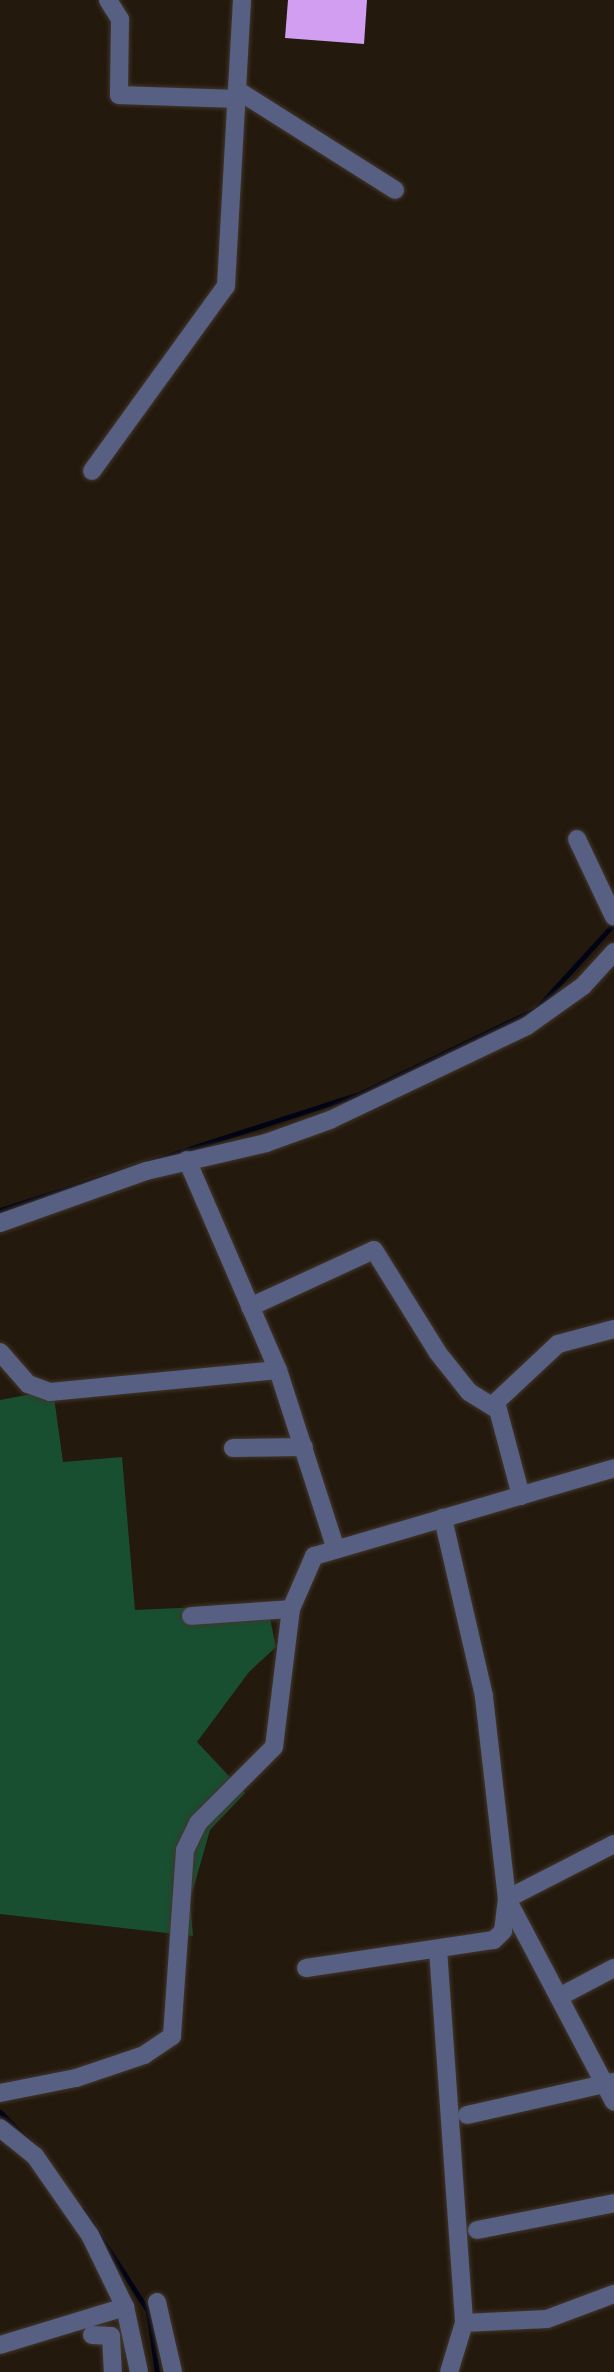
<!DOCTYPE html>
<html>
<head>
<meta charset="utf-8">
<style>
	body { margin:0 }
	#map { position:relative; width:614px; height:2372px; overflow:hidden; background:#24190d; font-family:"Archivo Narrow",sans-serif }
	div>[style] { position:absolute }
	[style*='--x'] { left:calc(var(--x)*1px); top:calc(var(--y)*1px); width:calc(var(--w)*1px); rotate:calc(var(--a)*1deg) }
	.forest>* { inset:0; background:#184f31 }
	.stream>* { height:5px; margin:-2.5px; padding:0 2.5px; transform-origin:2.5px; border-radius:2.5px; background:#000415 }
	.building>* { inset:0; background:#d29ef1 }
	.roads { filter:drop-shadow(0 0 2px #41362b) drop-shadow(0 0 2px #41362b) }
	.minor>* { height:18px; margin:-9px; padding:0 9px; transform-origin:9px; border-radius:9px; background:#575f82 }
	span { translate:-50% -50%; white-space:nowrap; text-align:center; line-height:1.15; -webkit-text-stroke:7px #1a1005; paint-order:stroke }
</style>
</head>
<body>
<div id="map">
	<div class="forest">
		<div style="clip-path:polygon(53px 1390px,63px 1462px,122px 1457px,135px 1610px,267px 1604px,276px 1647px,249px 1672px,197px 1742px,245px 1793px,210px 1830px,190px 1900px,193px 1936px,0 1914px,0 1400px)"></div>
	</div>
	<div class="stream">
		<div style="--x:0;--y:1210;--w:377;--a:-17.9"></div>
		<div style="--x:359;--y:1094;--w:196;--a:-25.7"></div>
		<div style="--x:536;--y:1009;--w:115;--a:-47.5"></div>
		<div style="--x:0;--y:2112;--w:52;--a:45"></div>
		<div style="--x:83;--y:2210;--w:120;--a:57.2"></div>
		<div style="--x:148;--y:2311;--w:62;--a:81.6"></div>
	</div>
	<div class="building">
		<div style="clip-path:polygon(288px 0,367px 0,364px 44px,285px 38px)"></div>
	</div>
	<div class="roads">
		<div class="minor">
			<div style="--x:108;--y:0;--w:22;--a:58"></div>
			<div style="--x:120;--y:19;--w:76;--a:90.8"></div>
			<div style="--x:119;--y:95;--w:118;--a:1.9"></div>
			<div style="--x:237;--y:90;--w:187;--a:32.3"></div>
			<div style="--x:92;--y:471;--w:228;--a:-54.1"></div>
			<div style="--x:226;--y:286;--w:286;--a:-86.8"></div>
			<div style="--x:577;--y:839;--w:86;--a:64.6"></div>
			<div style="--x:187;--y:1160;--w:229;--a:66.6"></div>
			<div style="--x:278;--y:1370;--w:186;--a:72.1"></div>
			<div style="--x:0;--y:1223;--w:155;--a:-19.6"></div>
			<div style="--x:146;--y:1171;--w:123;--a:-13.1"></div>
			<div style="--x:266;--y:1143;--w:68;--a:-19.8"></div>
			<div style="--x:330;--y:1120;--w:218;--a:-25.5"></div>
			<div style="--x:527;--y:1026;--w:69;--a:-35.5"></div>
			<div style="--x:583;--y:986;--w:46;--a:-47.6"></div>
			<div style="--x:250;--y:1307;--w:136;--a:-24.7"></div>
			<div style="--x:374;--y:1250;--w:121;--a:58.1"></div>
			<div style="--x:438;--y:1353;--w:50;--a:51.5"></div>
			<div style="--x:469;--y:1392;--w:32;--a:32"></div>
			<div style="--x:0;--y:1352;--w:43;--a:48.8"></div>
			<div style="--x:28;--y:1384;--w:23;--a:20"></div>
			<div style="--x:50;--y:1392;--w:229;--a:-5.5"></div>
			<div style="--x:233;--y:1448;--w:71;--a:-0.8"></div>
			<div style="--x:521;--y:1496;--w:97;--a:-104.9"></div>
			<div style="--x:496;--y:1402;--w:85;--a:-43.1"></div>
			<div style="--x:558;--y:1344;--w:58;--a:-15"></div>
			<div style="--x:191;--y:1616;--w:100;--a:-4"></div>
			<div style="--x:614;--y:1844;--w:120;--a:152.8"></div>
			<div style="--x:507;--y:1899;--w:229;--a:62.2"></div>
			<div style="--x:438;--y:1949;--w:375;--a:86"></div>
			<div style="--x:464;--y:2323;--w:51;--a:107"></div>
			<div style="--x:306;--y:1968;--w:190;--a:-8.5"></div>
			<div style="--x:494;--y:1940;--w:13;--a:-45"></div>
			<div style="--x:503;--y:1931;--w:32;--a:-83"></div>
			<div style="--x:507;--y:1899;--w:204;--a:-96.5"></div>
			<div style="--x:484;--y:1696;--w:183;--a:-103"></div>
			<div style="--x:559;--y:1997;--w:62;--a:-27.8"></div>
			<div style="--x:0;--y:2093;--w:77;--a:-11.2"></div>
			<div style="--x:76;--y:2078;--w:72;--a:-18.7"></div>
			<div style="--x:144;--y:2055;--w:34;--a:-34"></div>
			<div style="--x:172;--y:2036;--w:186;--a:-86"></div>
			<div style="--x:185;--y:1850;--w:30;--a:-64"></div>
			<div style="--x:198;--y:1823;--w:107;--a:-45"></div>
			<div style="--x:274;--y:1747;--w:139;--a:-83"></div>
			<div style="--x:291;--y:1609;--w:58;--a:-66.5"></div>
			<div style="--x:314;--y:1556;--w:313;--a:-16.3"></div>
			<div style="--x:467;--y:2115;--w:151;--a:-12.7"></div>
			<div style="--x:0;--y:2128;--w:45;--a:38.7"></div>
			<div style="--x:35;--y:2156;--w:96;--a:55.2"></div>
			<div style="--x:90;--y:2235;--w:80;--a:64.1"></div>
			<div style="--x:125;--y:2307;--w:66;--a:77.8"></div>
			<div style="--x:477;--y:2230;--w:140;--a:-11.1"></div>
			<div style="--x:157;--y:2302;--w:72;--a:77.1"></div>
			<div style="--x:464;--y:2323;--w:83;--a:-2.8"></div>
			<div style="--x:547;--y:2319;--w:72;--a:-20.5"></div>
			<div style="--x:92;--y:2335;--w:19;--a:3"></div>
			<div style="--x:111;--y:2336;--w:36;--a:87"></div>
			<div style="--x:0;--y:2345;--w:131;--a:-16.9"></div>
		</div>
	</div>
</div>
</body>
</html>
